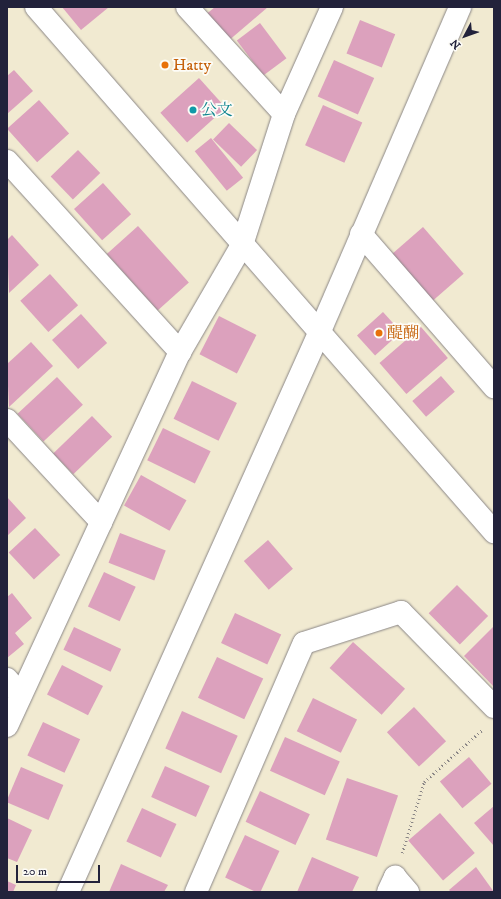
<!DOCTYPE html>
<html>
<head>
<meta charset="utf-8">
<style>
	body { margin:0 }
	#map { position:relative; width:501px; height:899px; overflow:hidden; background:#f1ead1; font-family:"IM FELL DW Pica","Noto Serif JP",serif }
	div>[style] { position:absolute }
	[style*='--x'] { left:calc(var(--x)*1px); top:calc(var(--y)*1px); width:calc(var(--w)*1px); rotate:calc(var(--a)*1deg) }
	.building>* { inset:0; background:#dca1bd; transform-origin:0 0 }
	.path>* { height:2.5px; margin-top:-1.25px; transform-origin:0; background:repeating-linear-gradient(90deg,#8a8686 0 1px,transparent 0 4px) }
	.roads { filter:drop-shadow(0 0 1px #8a8686) drop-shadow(0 0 1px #8a8686) }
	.minor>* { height:22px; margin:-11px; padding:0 11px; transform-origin:11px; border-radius:11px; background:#fff }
	.dots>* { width:11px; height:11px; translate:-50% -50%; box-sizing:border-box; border:2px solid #fdfcf7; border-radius:50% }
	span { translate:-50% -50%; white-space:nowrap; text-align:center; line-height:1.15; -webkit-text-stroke:3.5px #fdfcf7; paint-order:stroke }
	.food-label { font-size:16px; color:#c56008 }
	.left { translate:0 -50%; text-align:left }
	.culture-label { font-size:16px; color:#0d838f }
	.frame { position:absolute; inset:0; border:8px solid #22223b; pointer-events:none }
	.north { position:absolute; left:445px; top:16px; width:40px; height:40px; -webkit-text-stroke:3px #fdfcf7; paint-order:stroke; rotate:229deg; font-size:11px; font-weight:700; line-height:16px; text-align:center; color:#22223b }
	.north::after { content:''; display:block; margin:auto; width:14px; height:18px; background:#22223b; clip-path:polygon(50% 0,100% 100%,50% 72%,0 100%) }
	.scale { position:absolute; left:16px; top:865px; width:84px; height:18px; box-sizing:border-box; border:2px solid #22223b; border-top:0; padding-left:5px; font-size:12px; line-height:14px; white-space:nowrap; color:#22223b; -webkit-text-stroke:3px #fdfcf7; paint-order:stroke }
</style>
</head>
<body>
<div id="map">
	<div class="building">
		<div style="clip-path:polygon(62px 7px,109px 7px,81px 30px)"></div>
		<div style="clip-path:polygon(215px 7px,268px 7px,227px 42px,204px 16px)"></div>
		<div style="left:360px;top:20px;width:38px;height:36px;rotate:22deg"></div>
		<div style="left:260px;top:23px;width:44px;height:29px;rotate:53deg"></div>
		<div style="left:334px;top:60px;width:44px;height:40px;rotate:24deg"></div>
		<div style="clip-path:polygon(14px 70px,33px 91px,7px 114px,7px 76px)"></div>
		<div style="left:199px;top:78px;width:40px;height:52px;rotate:48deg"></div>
		<div style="left:39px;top:100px;width:45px;height:43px;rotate:48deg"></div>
		<div style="left:323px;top:105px;width:43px;height:44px;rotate:24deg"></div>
		<div style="left:229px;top:123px;width:39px;height:23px;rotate:44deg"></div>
		<div style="left:211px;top:138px;width:51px;height:21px;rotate:51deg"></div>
		<div style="left:78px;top:150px;width:32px;height:38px;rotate:46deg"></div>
		<div style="left:103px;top:183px;width:42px;height:39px;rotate:48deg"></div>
		<div style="left:138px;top:226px;width:76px;height:42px;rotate:48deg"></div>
		<div style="left:423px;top:227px;width:62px;height:41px;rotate:49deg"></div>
		<div style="clip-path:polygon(12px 235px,39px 265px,9px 293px,7px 240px)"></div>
		<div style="left:50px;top:274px;width:42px;height:40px;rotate:48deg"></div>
		<div style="left:383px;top:312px;width:27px;height:35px;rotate:48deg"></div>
		<div style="left:81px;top:314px;width:39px;height:39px;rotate:48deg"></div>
		<div style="left:219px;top:316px;width:42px;height:43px;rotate:27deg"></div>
		<div style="left:421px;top:327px;width:41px;height:55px;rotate:49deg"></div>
		<div style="clip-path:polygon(31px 342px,53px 366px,9px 407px,7px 364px)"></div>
		<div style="left:441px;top:376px;width:21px;height:38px;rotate:49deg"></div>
		<div style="left:57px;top:377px;width:38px;height:54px;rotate:47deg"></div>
		<div style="left:192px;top:381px;width:50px;height:42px;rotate:26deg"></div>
		<div style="left:92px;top:416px;width:29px;height:54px;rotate:46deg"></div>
		<div style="left:163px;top:428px;width:53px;height:36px;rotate:26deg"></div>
		<div style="left:141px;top:475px;width:52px;height:35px;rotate:29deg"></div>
		<div style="clip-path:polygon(7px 497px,26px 518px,7px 536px)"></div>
		<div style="left:35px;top:528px;width:37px;height:36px;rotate:47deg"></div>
		<div style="left:120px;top:533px;width:49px;height:32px;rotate:21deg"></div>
		<div style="left:268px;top:540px;width:38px;height:32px;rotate:49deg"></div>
		<div style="left:104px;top:572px;width:35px;height:38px;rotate:25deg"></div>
		<div style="left:457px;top:585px;width:44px;height:40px;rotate:45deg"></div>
		<div style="clip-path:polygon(12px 593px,32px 618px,15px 633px,24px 644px,7px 658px,7px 597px)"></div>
		<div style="left:235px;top:613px;width:51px;height:33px;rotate:25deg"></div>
		<div style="clip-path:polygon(494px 626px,494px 687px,464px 656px)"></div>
		<div style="left:74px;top:627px;width:52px;height:25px;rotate:25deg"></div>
		<div style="left:353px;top:642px;width:70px;height:35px;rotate:42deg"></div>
		<div style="left:217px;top:657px;width:51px;height:45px;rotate:25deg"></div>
		<div style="left:62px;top:665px;width:46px;height:33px;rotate:27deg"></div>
		<div style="left:313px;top:698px;width:49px;height:37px;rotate:26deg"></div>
		<div style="left:414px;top:707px;width:47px;height:37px;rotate:47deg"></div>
		<div style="left:182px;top:711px;width:61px;height:41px;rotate:24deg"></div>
		<div style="left:43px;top:722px;width:41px;height:37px;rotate:25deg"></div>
		<div style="left:285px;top:737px;width:60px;height:37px;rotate:24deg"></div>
		<div style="left:469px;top:757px;width:35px;height:38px;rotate:50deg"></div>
		<div style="left:165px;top:766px;width:49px;height:34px;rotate:24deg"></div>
		<div style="left:21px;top:767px;width:46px;height:38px;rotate:23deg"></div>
		<div style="left:347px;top:778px;width:54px;height:65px;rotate:19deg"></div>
		<div style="left:260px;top:791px;width:55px;height:34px;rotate:25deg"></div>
		<div style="clip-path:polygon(494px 806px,494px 846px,474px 823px)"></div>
		<div style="left:142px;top:808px;width:38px;height:37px;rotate:25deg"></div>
		<div style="left:440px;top:813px;width:53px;height:42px;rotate:49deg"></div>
		<div style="clip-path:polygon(7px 818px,32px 830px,17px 862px,7px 858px)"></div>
		<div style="left:245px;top:835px;width:38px;height:47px;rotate:25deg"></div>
		<div style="clip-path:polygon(312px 857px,359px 877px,352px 892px,297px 892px)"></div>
		<div style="clip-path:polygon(121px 864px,168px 885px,164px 892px,109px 892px)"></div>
		<div style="clip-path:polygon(476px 867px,494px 892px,451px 892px,449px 890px)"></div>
		<div style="clip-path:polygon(7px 881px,16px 885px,13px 892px,7px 892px)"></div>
	</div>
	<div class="path">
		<div style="--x:402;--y:853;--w:74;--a:-72.8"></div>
		<div style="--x:424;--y:782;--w:78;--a:-41.9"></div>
	</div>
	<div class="roads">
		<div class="minor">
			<div style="--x:36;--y:7;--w:697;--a:48.9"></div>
			<div style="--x:187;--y:7;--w:144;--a:47.8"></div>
			<div style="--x:7;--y:161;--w:258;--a:47.8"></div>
			<div style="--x:361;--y:234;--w:203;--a:49"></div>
			<div style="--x:7;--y:420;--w:139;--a:47.3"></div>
			<div style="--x:7;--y:679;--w:21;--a:49"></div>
			<div style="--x:7;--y:726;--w:412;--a:-65.2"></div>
			<div style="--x:180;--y:352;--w:124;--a:-59.9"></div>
			<div style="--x:242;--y:245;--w:138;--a:-72.2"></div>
			<div style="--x:284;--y:114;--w:117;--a:-65.8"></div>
			<div style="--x:68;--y:892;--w:615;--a:-65.81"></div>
			<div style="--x:320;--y:331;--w:353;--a:-66.6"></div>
			<div style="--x:196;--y:892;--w:271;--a:-66.6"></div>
			<div style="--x:304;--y:643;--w:102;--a:-17.7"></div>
			<div style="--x:401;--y:612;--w:133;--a:45.6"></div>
			<div style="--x:388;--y:892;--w:17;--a:-65"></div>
			<div style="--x:395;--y:877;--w:20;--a:49"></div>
		</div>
	</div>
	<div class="dots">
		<div style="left:165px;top:65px;background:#e8710a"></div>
		<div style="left:193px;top:110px;background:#0f9aa8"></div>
		<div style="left:379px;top:333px;background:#e8710a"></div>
	</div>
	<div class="food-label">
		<span class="left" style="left:173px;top:65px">Hatty</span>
		<span class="left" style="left:387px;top:333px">醍醐</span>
	</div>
	<div class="culture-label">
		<span class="left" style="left:201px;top:110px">公文</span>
	</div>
	<div class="frame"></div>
	<div class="north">N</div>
	<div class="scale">20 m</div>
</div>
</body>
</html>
